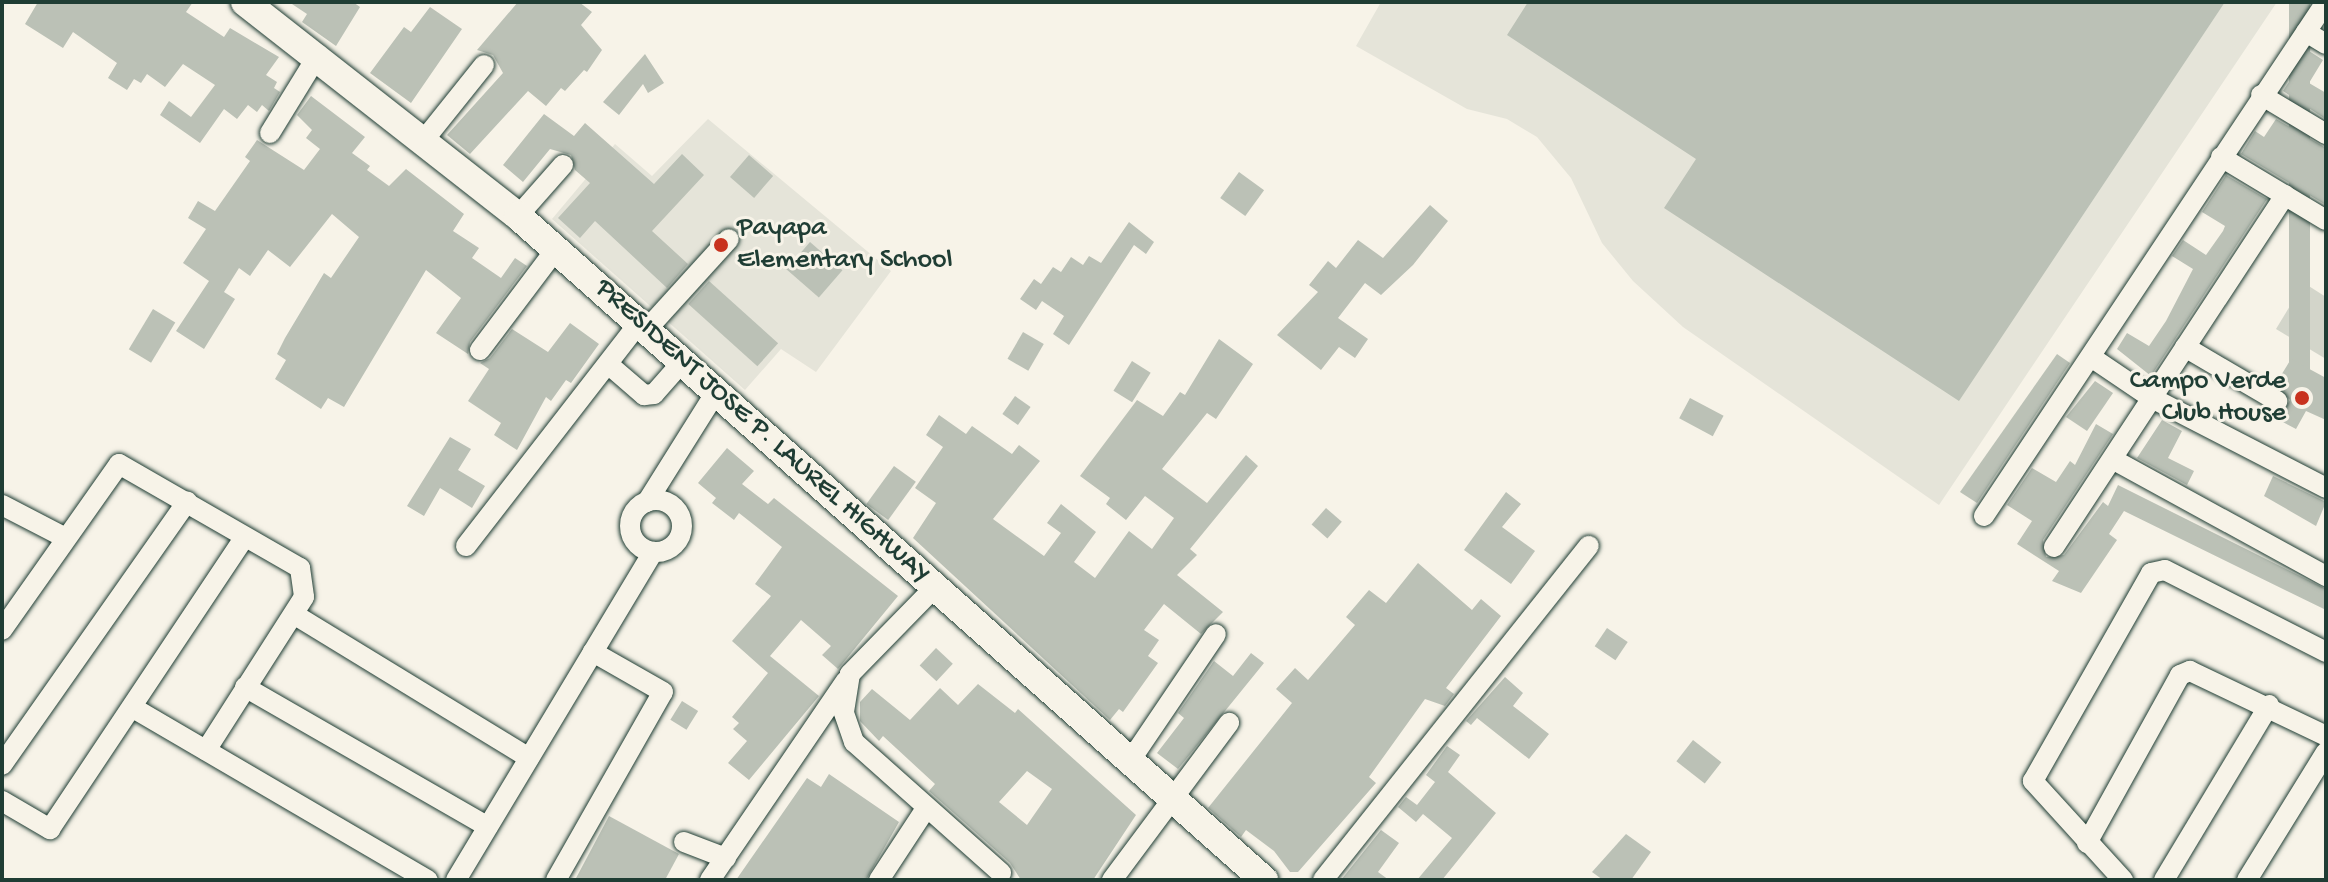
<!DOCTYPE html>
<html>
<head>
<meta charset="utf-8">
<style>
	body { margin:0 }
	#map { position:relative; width:2328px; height:882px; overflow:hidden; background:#f7f3e8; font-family:"Gochi Hand",sans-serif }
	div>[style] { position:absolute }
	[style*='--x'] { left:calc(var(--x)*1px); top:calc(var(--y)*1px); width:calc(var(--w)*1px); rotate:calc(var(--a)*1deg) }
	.built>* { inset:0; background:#e5e4d9 }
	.green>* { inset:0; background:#d3d5ca }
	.building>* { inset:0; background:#bbc1b6; transform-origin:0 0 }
	.roads { filter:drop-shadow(0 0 2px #1f3d34) drop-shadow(0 0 2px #1f3d34) }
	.minor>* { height:20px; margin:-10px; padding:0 10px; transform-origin:10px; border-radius:10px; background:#f7f3e8 }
	.minor>.ring { margin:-10px; padding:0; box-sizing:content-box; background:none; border:20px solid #f7f3e8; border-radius:50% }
	.highway>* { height:28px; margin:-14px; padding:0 14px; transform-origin:14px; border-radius:14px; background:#f7f3e8 }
	.dots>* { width:22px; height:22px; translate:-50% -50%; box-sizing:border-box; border:4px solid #f7f3e8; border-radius:50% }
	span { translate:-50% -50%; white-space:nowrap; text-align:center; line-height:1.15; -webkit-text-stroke:6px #f7f3e8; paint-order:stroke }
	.poi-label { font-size:28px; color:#1f3d34 }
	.left { translate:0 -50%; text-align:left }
	.right { translate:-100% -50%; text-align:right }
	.street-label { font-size:28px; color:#1f3d34 }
	.frame { position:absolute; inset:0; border:4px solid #1f3d34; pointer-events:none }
</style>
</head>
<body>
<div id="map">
	<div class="built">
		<div style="clip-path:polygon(1381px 2px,2277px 2px,1939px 505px,1683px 327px,1633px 281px,1602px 243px,1571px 178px,1537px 137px,1507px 119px,1467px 109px,1356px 46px)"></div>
		<div style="clip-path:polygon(708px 119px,891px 271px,816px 372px,781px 349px,745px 390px,552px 219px,615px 144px,652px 176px)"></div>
	</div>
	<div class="green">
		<div style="clip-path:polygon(2304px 283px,2326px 297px,2326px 359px,2276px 329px)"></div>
	</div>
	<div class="building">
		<div style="clip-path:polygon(38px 2px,193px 2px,186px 12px,224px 37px,230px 28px,279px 57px,266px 75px,277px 82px,274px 88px,280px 92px,269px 111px,262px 105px,257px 112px,248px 105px,237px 119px,224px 109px,200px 143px,160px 115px,169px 101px,191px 117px,215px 85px,183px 64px,165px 87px,147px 74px,141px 83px,134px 79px,127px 90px,108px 78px,117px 63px,73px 32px,63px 48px,25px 24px)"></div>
		<div style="clip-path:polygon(289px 2px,353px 2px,360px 7px,336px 46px,302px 22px,307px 14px)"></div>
		<div style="clip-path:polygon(518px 2px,579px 2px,592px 12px,581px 25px,602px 50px,587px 72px,584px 70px,565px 91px,561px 88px,546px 106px,528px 91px,470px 154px,447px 135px,503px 73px,493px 55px,477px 50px)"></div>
		<div style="clip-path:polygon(1528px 2px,2225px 2px,1959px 401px,1664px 208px,1696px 159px,1507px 35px)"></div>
		<div style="left:2289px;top:2px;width:21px;height:393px"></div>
		<div style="clip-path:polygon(430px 7px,462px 29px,411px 103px,370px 73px,404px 27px,411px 32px)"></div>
		<div style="clip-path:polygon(2309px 51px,2323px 60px,2309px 83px,2326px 93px,2324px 118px,2283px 91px)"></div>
		<div style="clip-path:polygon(645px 54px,664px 83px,648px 93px,643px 84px,619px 115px,603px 102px)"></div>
		<div style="clip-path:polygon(311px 96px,365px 137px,352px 153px,370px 166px,367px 170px,389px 186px,406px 169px,464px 214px,453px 231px,479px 248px,472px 258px,501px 278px,515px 258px,527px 266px,470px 342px,468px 354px,436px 333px,461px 298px,426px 270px,344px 407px,328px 398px,321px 409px,275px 379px,286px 360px,277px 354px,285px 338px,324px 273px,331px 278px,359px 237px,332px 214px,290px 267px,268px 250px,250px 276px,239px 268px,224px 292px,235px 299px,204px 349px,176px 331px,209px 281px,183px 263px,206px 229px,188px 218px,198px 201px,215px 211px,250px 161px,245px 157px,257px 140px,304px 170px,320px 149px,306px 138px,312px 130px,297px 115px)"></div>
		<div style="clip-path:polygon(544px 114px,574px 136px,585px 123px,654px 184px,682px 154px,704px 175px,652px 231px,688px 264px,667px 288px,595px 221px,580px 238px,558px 218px,590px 183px,575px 170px,571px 155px,550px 149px,523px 182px,503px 165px)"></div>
		<div style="clip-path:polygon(2276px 119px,2326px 148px,2326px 205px,2241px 154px,2255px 131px,2264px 137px)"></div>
		<div style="left:749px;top:155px;width:32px;height:29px;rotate:41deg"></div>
		<div style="left:1239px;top:172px;width:31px;height:32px;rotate:36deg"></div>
		<div style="clip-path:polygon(2226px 175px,2267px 199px,2151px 376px,2117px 349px,2127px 333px,2149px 346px,2166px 321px,2193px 269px,2172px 256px,2183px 240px,2206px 255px,2223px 231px,2225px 226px,2202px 212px)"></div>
		<div style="clip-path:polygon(1430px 205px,1448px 221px,1413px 265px,1381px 295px,1365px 283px,1338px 318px,1368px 339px,1355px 358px,1339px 347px,1321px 370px,1277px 335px,1318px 292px,1309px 285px,1328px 261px,1336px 268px,1358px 240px,1383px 258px)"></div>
		<div style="clip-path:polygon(1129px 222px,1154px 242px,1146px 254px,1134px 245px,1069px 345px,1053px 334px,1064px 316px,1042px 301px,1036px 310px,1020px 299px,1034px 279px,1041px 284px,1053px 267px,1061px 272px,1071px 257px,1083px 265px,1089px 256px,1101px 263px)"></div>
		<div style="left:810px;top:242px;width:43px;height:36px;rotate:41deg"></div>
		<div style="left:709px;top:281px;width:93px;height:31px;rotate:42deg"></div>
		<div style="left:153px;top:309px;width:26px;height:47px;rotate:31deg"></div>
		<div style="clip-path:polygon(570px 323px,599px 344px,571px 383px,566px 380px,551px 401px,546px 397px,517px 450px,494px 435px,501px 423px,468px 401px,489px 369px,480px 363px,490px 358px,512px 329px,548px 352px)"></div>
		<div style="left:1023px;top:332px;width:24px;height:31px;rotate:30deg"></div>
		<div style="clip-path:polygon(1219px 339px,1253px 364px,1216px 419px,1207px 413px,1162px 469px,1207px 503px,1246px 455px,1258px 466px,1190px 549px,1197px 555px,1177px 575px,1223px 612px,1201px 634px,1164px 604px,1144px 630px,1159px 640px,1148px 656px,1158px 663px,1123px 712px,1119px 709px,1110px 720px,913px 538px,936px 503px,915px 488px,943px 447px,926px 435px,939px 415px,966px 434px,972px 426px,1012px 454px,1019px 445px,1040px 461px,993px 519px,1044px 556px,1061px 533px,1047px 523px,1061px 504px,1096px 532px,1074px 562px,1095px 578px,1129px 531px,1152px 549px,1174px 518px,1145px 496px,1126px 520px,1106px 504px,1110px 498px,1080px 476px,1137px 400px,1163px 416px,1180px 392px,1185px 395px)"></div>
		<div style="clip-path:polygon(2057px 354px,2070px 363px,1977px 503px,1960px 492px)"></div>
		<div style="clip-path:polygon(2291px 359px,2326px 378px,2326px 420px,2306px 411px,2296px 429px,2279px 420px,2290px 400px,2275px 385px)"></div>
		<div style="left:1132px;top:361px;width:22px;height:35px;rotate:32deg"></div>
		<div style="clip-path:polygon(2095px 381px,2113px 393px,2087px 431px,2066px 417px)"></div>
		<div style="left:1015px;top:396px;width:19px;height:22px;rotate:35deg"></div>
		<div style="left:1690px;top:398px;width:38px;height:23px;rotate:28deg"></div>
		<div style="clip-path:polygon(2162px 420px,2182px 431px,2168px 458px,2194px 471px,2187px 485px,2137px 458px)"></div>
		<div style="clip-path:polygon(2096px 424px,2113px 434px,2043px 540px,2046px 557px,2064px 555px,2103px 502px,2108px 506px,2118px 485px,2326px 589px,2326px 610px,2124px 511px,2109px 534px,2117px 540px,2081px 593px,2052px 581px,2059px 571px,2017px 544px,2032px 521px,2007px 505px,2032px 468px,2056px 482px,2070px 461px,2075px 465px)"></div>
		<div style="clip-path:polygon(450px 437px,471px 449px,458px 470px,485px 486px,472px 508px,440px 488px,424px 516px,407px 506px)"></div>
		<div style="clip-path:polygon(727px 448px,754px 471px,742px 484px,768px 504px,774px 498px,898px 596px,838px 669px,822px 655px,831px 646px,801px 620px,770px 656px,819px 696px,749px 780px,728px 763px,747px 741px,733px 729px,739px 723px,732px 717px,768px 673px,732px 641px,771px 596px,755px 584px,782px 547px,739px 513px,734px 520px,712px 503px,716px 498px,698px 483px)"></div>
		<div style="left:894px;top:466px;width:27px;height:47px;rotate:36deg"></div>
		<div style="clip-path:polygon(2273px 476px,2326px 502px,2316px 526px,2264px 496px)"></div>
		<div style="clip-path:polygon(1506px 492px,1521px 504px,1502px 527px,1535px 551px,1511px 584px,1464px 550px)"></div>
		<div style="left:1326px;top:508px;width:21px;height:22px;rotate:41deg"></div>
		<div style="clip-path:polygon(1418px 563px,1472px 610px,1481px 599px,1501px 616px,1446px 688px,1454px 694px,1445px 706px,1425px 699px,1369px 777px,1376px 783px,1298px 872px,1290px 872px,1274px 851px,1246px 830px,1241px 837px,1208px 808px,1292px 703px,1276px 689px,1295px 668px,1308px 680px,1355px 625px,1346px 617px,1369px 590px,1386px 603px)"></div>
		<div style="left:1607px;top:628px;width:25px;height:22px;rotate:34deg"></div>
		<div style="left:936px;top:648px;width:23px;height:24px;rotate:43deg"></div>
		<div style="clip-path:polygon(1251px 653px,1264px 663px,1178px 769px,1157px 753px,1184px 718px,1178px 713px,1214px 661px,1233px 676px)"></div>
		<div style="clip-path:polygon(1505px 677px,1523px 693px,1513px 706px,1549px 734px,1529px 759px,1477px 718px,1471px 725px,1466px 721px)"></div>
		<div style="clip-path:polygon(evenodd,978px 684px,1015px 713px,1018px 709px,1136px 815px,1093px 880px,1021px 880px,1010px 863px,929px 791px,935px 784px,883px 736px,879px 741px,860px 721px,860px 702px,872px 689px,910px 720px,940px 688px,958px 705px,978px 684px,1027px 771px,1052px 789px,1027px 825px,999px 802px,1027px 771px)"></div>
		<div style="left:682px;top:701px;width:19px;height:22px;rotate:32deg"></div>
		<div style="left:1693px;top:740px;width:36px;height:27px;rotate:38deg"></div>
		<div style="clip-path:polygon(1447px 746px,1460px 755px,1448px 772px,1496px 813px,1442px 880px,1417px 880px,1452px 838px,1423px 814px,1416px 822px,1398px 807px,1406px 797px,1417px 805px,1435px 782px,1426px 775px)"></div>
		<div style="clip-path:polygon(829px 774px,899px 822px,866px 880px,736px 880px,807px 778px,821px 787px)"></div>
		<div style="clip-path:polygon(609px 816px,679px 854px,665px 880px,575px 880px)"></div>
		<div style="clip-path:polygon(1381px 830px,1399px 843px,1378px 872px,1389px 880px,1341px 880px)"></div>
		<div style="clip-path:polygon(1626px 834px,1651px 852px,1631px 880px,1603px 880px,1592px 872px)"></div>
	</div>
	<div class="roads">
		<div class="minor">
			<div style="--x:2306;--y:32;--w:23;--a:31"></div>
			<div style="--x:2261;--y:95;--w:76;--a:31"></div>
			<div style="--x:270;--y:133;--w:92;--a:-58.4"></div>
			<div style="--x:424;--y:140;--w:96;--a:-51.3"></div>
			<div style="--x:2221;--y:157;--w:122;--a:31"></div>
			<div style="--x:518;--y:216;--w:68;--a:-48.6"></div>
			<div style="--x:648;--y:328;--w:120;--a:-47.7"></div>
			<div style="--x:2185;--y:347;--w:107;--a:30.4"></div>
			<div style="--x:480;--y:350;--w:126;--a:-53"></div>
			<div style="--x:2091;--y:357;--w:71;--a:34.1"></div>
			<div style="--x:2150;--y:397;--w:198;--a:27.3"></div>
			<div style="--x:608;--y:364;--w:48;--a:40.7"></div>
			<div style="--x:644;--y:395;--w:10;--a:-6"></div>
			<div style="--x:654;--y:394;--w:45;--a:-48.6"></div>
			<div style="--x:2114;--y:460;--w:242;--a:28.7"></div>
			<div class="ring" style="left:630px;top:500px;width:32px;height:32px"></div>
			<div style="--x:647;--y:502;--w:133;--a:-57.9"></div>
			<div style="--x:2;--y:505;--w:72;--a:27.3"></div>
			<div style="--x:1984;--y:516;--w:617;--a:-56.36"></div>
			<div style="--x:466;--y:546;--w:284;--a:-52.2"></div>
			<div style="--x:2054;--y:547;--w:421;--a:-56.7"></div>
			<div style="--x:935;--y:587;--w:122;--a:134.3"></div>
			<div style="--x:850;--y:674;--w:39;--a:99"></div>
			<div style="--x:844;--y:713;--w:31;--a:71"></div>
			<div style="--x:854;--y:742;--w:197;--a:41.7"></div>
			<div style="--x:295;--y:615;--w:274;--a:31.4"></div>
			<div style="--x:2;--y:630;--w:203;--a:-54.8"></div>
			<div style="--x:119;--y:464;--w:209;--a:29.9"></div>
			<div style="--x:300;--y:568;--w:29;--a:82"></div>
			<div style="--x:304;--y:597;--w:182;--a:122.6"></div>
			<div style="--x:245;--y:687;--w:280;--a:29.9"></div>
			<div style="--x:135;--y:709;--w:339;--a:30.3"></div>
			<div style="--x:1130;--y:761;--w:153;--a:-55.9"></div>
			<div style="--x:2;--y:765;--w:322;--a:-54.9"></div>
			<div style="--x:2;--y:801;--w:56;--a:30.3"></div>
			<div style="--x:50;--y:829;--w:351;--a:-56.3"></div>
			<div style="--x:684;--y:842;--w:45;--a:20.9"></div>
			<div style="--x:2087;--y:843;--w:192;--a:-61"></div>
			<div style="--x:2180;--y:675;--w:11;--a:-22"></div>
			<div style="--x:2190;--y:671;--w:151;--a:25.5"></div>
			<div style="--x:456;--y:880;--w:383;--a:-59"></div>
			<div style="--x:556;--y:880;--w:216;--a:-60.4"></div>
			<div style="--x:663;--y:692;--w:81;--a:-150.3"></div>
			<div style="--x:710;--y:880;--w:241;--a:-55.7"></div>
			<div style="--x:879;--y:880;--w:84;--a:-56.7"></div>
			<div style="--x:1112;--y:880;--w:196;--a:-53.3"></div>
			<div style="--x:1323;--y:880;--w:427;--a:-51.5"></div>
			<div style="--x:2123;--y:880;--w:134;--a:-132.3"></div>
			<div style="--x:2033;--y:781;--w:239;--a:-60.4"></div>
			<div style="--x:2151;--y:573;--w:14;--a:-12"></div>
			<div style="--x:2165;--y:570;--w:181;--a:27"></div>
			<div style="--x:2164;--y:880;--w:204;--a:-59"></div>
			<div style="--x:2247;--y:880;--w:150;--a:-58.3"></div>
		</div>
		<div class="highway">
			<div style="--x:245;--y:2;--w:347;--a:38.1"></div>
			<div style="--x:518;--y:216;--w:999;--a:41.67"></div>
		</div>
	</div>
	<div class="dots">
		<div style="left:721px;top:245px;background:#c8321e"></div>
		<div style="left:2302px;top:398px;background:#c8321e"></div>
	</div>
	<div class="poi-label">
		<span class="left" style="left:737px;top:245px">Payapa<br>Elementary School</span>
		<span class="right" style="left:2286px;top:398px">Campo Verde<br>Club House</span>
	</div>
	<div class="street-label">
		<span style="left:762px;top:432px;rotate:42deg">PRESIDENT JOSE P. LAUREL HIGHWAY</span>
	</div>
	<div class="frame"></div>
</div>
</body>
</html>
